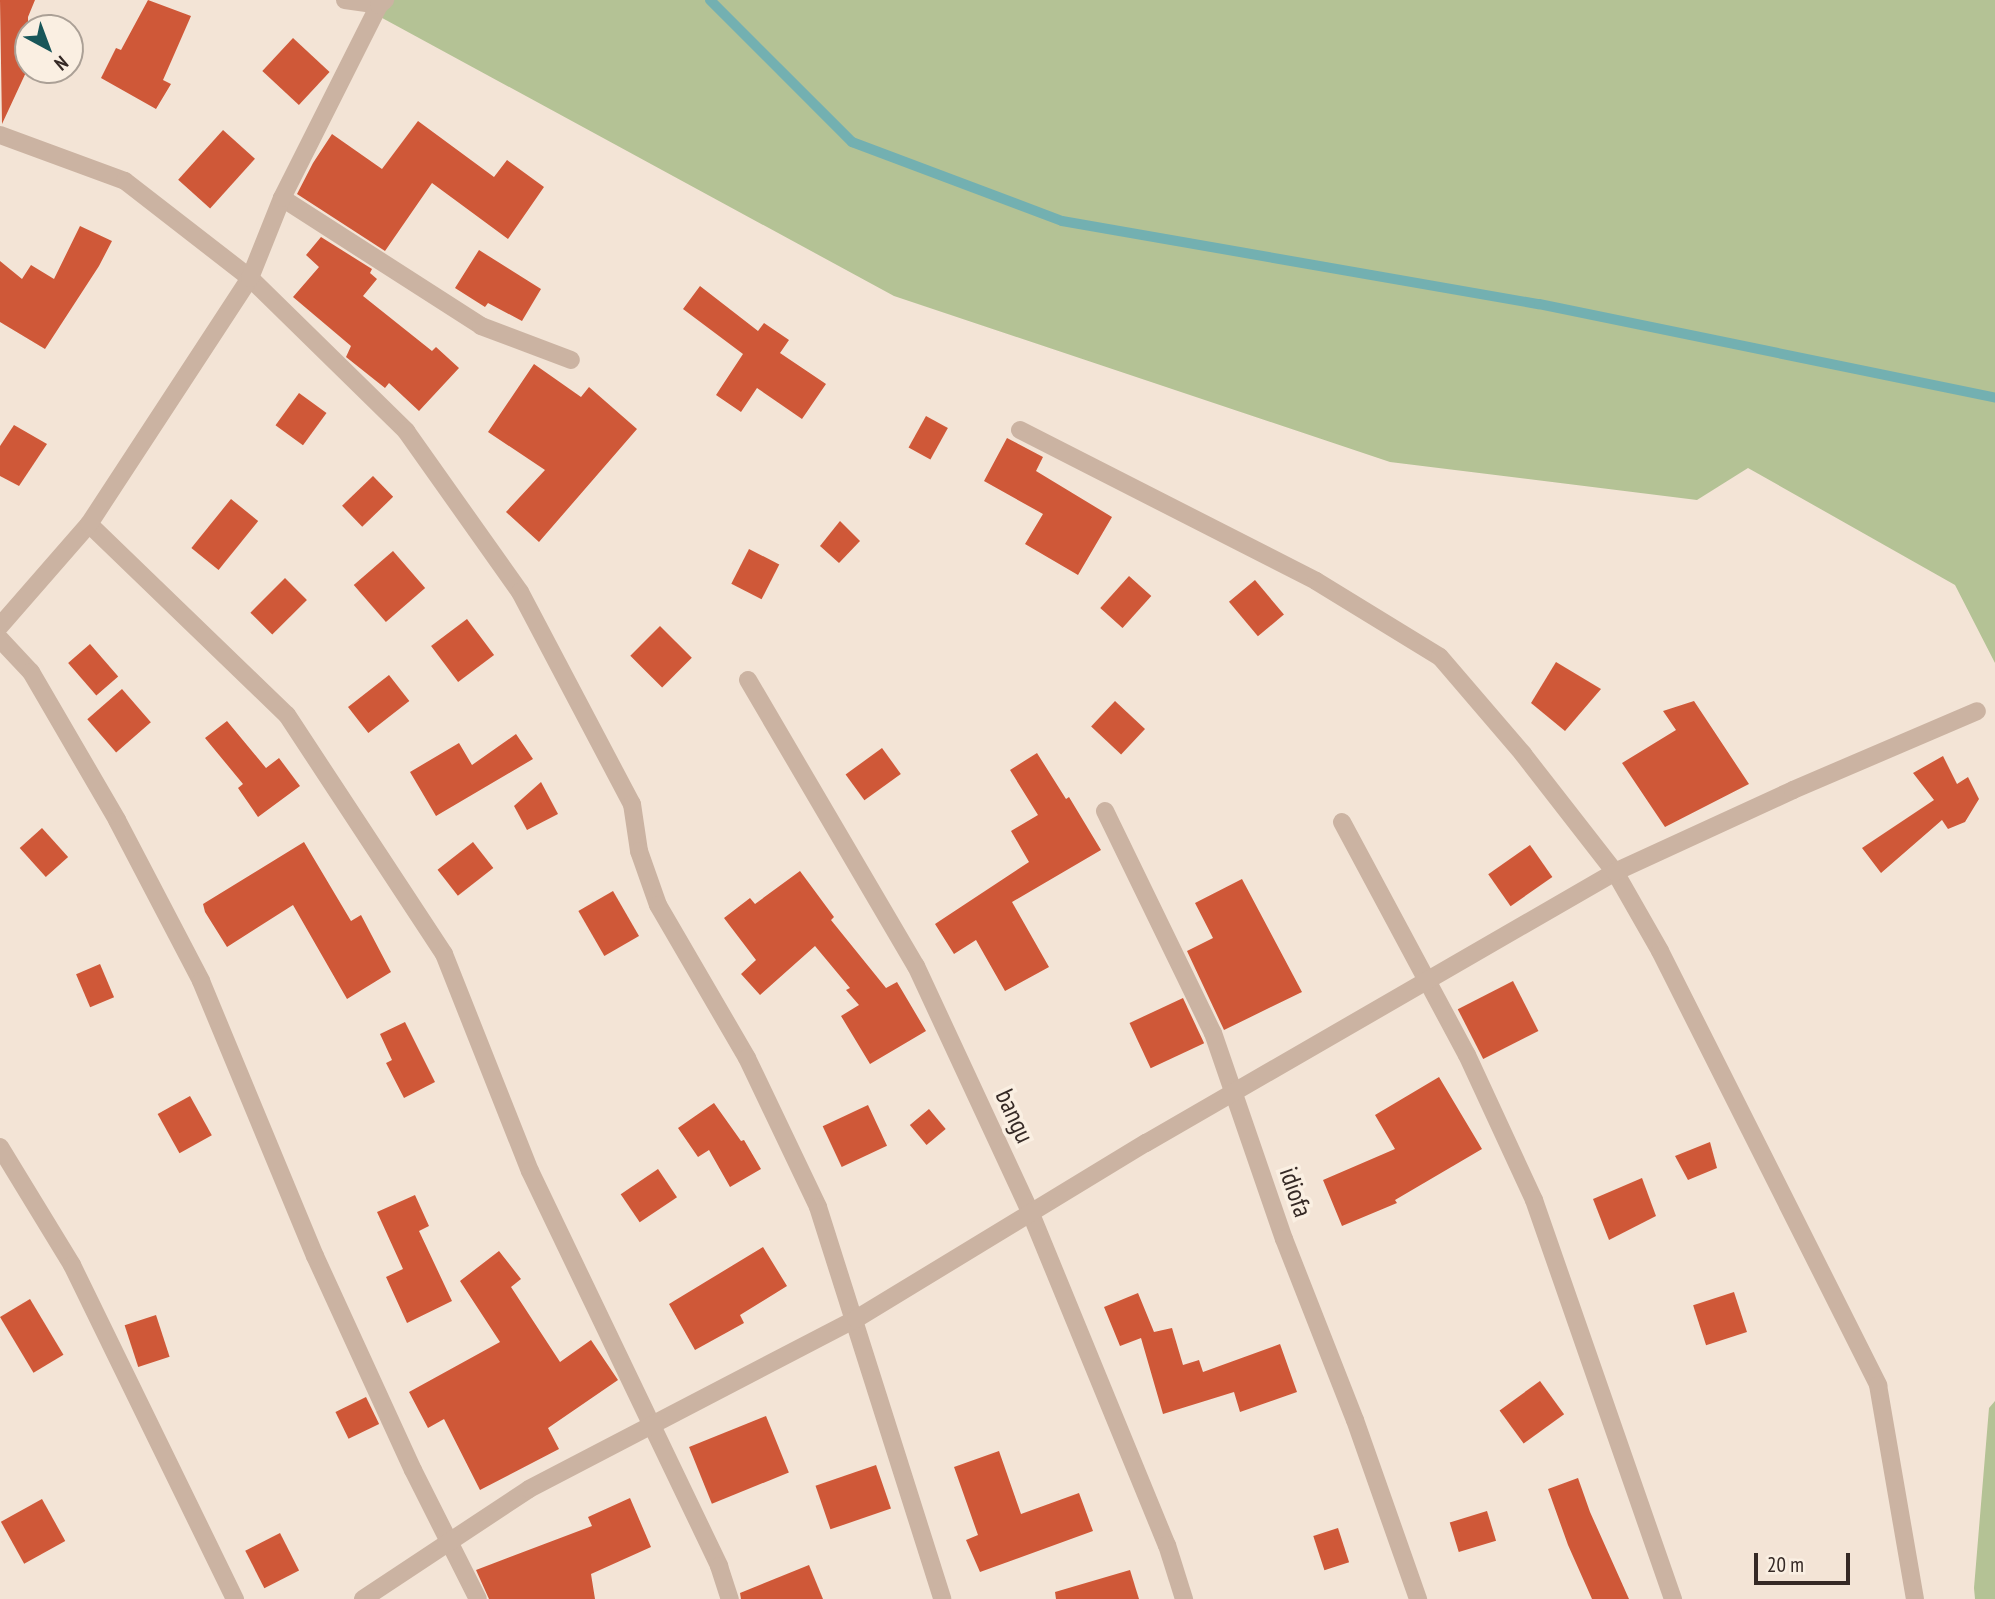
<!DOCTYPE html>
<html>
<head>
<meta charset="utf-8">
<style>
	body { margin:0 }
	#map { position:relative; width:1995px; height:1599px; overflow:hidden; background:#f3e4d6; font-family:"PT Sans Narrow",sans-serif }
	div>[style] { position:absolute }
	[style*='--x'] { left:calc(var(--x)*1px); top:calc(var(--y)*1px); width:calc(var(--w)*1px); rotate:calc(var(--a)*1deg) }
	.green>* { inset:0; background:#b4c295 }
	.stream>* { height:10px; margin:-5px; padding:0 5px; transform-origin:5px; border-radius:5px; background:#73b0b1 }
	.building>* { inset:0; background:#cf5838; transform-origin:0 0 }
	.street>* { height:18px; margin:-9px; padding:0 9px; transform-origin:9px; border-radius:9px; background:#cbb3a2 }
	span { translate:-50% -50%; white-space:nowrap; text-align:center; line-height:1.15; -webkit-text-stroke:7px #faefe2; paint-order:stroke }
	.street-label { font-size:26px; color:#352925 }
	.north { position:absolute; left:14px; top:14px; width:70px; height:70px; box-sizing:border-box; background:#faefe2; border:2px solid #aba096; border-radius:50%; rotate:139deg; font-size:19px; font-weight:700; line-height:28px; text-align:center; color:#352925 }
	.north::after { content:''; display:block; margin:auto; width:24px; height:32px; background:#185659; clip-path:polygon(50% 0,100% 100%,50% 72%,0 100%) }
	.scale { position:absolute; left:1754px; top:1553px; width:96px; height:32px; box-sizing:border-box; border:4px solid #352925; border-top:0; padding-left:9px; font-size:21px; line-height:24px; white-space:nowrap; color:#352925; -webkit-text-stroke:5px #faefe2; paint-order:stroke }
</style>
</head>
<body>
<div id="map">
	<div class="green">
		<div style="clip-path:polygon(361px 0,1995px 0,1995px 663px,1955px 585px,1748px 468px,1697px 500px,1390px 462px,894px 296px,373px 13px)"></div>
		<div style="clip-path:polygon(1995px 1401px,1995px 1599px,1975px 1599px,1974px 1588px,1989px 1408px)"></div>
	</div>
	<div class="stream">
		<div style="--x:710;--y:0;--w:201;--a:45"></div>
		<div style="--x:852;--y:142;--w:224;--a:20.6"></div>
		<div style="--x:1062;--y:221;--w:484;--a:9.9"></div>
		<div style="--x:1539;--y:304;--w:466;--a:11.6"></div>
	</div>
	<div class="building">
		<div style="clip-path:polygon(0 0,35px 0,28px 17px,28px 68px,2px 124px)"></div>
		<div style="clip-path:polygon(148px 0,191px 16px,163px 80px,171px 84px,156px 109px,101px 78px,116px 48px,121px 50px)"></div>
		<div style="left:293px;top:38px;width:50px;height:45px;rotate:43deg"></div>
		<div style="clip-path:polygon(418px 121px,494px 177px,507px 160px,544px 187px,508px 239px,432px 183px,385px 251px,297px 194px,313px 163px,332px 134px,382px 169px)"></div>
		<div style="left:223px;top:130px;width:43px;height:67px;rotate:42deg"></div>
		<div style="clip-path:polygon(80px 226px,112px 241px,99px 266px,45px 349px,0 322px,0 261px,22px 279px,31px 265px,54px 279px)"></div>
		<div style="clip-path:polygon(321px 237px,372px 269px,370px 273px,377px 279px,363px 296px,432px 351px,436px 347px,459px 368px,419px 411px,389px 383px,385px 388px,346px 357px,351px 346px,293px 297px,319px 267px,306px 255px)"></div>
		<div style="clip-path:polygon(479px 250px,541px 289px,522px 321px,488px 303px,485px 307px,455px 288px)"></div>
		<div style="clip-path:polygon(700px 286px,758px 331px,764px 323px,789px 340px,780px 353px,826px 384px,802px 419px,757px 388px,741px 412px,716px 395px,743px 354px,683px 309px)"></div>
		<div style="clip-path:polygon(534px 364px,581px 397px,589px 387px,637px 429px,539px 542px,506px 512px,545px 470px,488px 432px)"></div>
		<div style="left:299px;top:393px;width:34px;height:40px;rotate:36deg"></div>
		<div style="left:926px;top:416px;width:25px;height:36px;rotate:29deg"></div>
		<div style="clip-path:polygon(14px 425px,47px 444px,19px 486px,0 476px,0 446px)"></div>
		<div style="clip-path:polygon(1007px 438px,1043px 457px,1036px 471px,1112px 517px,1078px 575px,1025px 544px,1043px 514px,984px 481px)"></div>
		<div style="left:373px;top:476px;width:29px;height:43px;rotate:46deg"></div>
		<div style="left:231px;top:499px;width:35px;height:63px;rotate:39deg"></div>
		<div style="clip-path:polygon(840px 521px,860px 541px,839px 563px,820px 546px)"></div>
		<div style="left:749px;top:549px;width:34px;height:39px;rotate:27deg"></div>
		<div style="left:393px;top:551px;width:49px;height:52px;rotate:49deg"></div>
		<div style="left:1129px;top:576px;width:30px;height:43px;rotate:42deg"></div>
		<div style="left:285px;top:578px;width:31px;height:49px;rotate:45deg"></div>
		<div style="left:1255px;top:580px;width:45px;height:34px;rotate:50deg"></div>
		<div style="left:467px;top:619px;width:45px;height:45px;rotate:53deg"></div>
		<div style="left:660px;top:626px;width:45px;height:42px;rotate:45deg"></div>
		<div style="left:90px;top:644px;width:43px;height:29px;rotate:49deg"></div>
		<div style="clip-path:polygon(1556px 662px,1601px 689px,1565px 731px,1531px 703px)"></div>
		<div style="left:389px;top:675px;width:33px;height:52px;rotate:52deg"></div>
		<div style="left:122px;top:689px;width:44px;height:46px;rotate:49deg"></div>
		<div style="left:1115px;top:701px;width:41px;height:35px;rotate:43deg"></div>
		<div style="clip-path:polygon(1694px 701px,1749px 784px,1665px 827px,1622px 763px,1676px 730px,1663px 711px)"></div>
		<div style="clip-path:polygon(227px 721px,266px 768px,279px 758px,300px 786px,258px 817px,238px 788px,243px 784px,205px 738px)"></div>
		<div style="clip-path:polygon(516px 734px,533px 759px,436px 816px,410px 772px,459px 743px,472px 765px)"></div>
		<div style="left:882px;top:748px;width:32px;height:45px;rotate:54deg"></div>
		<div style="clip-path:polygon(1037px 753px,1066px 799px,1069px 797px,1101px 850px,1012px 902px,1049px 967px,1005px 991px,976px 940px,954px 954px,935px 924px,1029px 862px,1011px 831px,1038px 815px,1010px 770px)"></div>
		<div style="clip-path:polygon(1943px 756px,1957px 784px,1968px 777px,1979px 799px,1965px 822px,1948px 829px,1942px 820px,1881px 873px,1862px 848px,1934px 800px,1913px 773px)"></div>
		<div style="clip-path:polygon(541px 782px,558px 814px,527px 830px,514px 806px)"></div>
		<div style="left:42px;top:828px;width:39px;height:30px;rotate:48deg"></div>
		<div style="clip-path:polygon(304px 842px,351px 921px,361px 915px,391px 972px,347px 999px,293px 905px,227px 947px,205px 912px,203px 904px)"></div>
		<div style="left:473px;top:842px;width:33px;height:45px;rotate:52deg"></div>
		<div style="left:1530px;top:845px;width:39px;height:51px;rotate:55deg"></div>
		<div style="clip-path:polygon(800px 871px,834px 917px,831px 920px,886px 988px,897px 982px,926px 1031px,870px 1064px,841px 1016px,859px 1005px,846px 990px,850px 988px,815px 946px,760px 995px,741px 974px,756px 960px,724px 918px,750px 898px,755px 904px)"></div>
		<div style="clip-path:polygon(1242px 879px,1302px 992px,1224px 1030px,1187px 951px,1213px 938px,1195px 903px)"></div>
		<div style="left:613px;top:891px;width:52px;height:40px;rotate:60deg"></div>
		<div style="left:100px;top:964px;width:36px;height:26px;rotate:67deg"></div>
		<div style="left:1513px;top:981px;width:56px;height:62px;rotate:63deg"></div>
		<div style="left:1183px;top:998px;width:50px;height:59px;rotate:65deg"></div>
		<div style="clip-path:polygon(405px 1022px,435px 1082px,404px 1098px,386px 1063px,392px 1060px,380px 1034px)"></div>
		<div style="clip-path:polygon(1439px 1077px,1482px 1149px,1395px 1200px,1397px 1203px,1342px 1226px,1323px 1180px,1395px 1149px,1375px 1115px)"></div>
		<div style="left:190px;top:1096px;width:45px;height:37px;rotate:61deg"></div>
		<div style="clip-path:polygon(714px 1103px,741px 1141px,744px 1140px,761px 1169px,730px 1187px,709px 1150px,698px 1157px,678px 1128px)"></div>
		<div style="left:868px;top:1105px;width:45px;height:50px;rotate:65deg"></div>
		<div style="left:929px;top:1109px;width:26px;height:25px;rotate:50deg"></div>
		<div style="clip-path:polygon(1710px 1142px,1717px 1168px,1688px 1180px,1675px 1156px)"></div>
		<div style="left:658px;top:1169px;width:34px;height:45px;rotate:56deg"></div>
		<div style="clip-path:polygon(1642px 1178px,1656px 1216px,1609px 1240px,1593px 1199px)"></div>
		<div style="clip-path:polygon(415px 1195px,429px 1226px,419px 1231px,452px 1301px,407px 1323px,386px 1277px,403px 1269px,377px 1212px)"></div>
		<div style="clip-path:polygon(763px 1247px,787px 1286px,740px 1315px,744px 1323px,695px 1350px,669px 1304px)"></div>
		<div style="clip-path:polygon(499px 1251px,521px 1279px,511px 1287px,560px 1362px,591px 1340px,618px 1380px,548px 1428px,559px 1449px,480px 1490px,444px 1419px,428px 1428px,409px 1392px,500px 1342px,460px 1281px)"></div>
		<div style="left:1734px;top:1292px;width:42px;height:43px;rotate:72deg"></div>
		<div style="clip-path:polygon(1138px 1293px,1154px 1332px,1172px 1328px,1183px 1365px,1199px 1360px,1203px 1372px,1280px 1344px,1297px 1392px,1240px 1412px,1234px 1392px,1163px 1414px,1141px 1338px,1120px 1346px,1104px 1307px)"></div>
		<div style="left:30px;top:1299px;width:65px;height:35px;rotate:59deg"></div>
		<div style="left:156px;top:1315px;width:44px;height:33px;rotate:72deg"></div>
		<div style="left:1540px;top:1381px;width:41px;height:50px;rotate:54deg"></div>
		<div style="left:366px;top:1397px;width:30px;height:34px;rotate:64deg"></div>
		<div style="left:766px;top:1416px;width:61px;height:83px;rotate:68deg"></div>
		<div style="clip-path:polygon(999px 1451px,1021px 1514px,1079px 1493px,1093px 1531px,980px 1572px,966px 1540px,978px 1535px,954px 1467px)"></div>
		<div style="left:876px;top:1465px;width:46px;height:64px;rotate:71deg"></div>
		<div style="clip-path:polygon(1578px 1478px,1590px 1512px,1629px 1599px,1592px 1599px,1568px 1545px,1548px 1489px)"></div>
		<div style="clip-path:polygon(630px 1498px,651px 1547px,591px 1574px,595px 1599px,489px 1599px,476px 1570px,592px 1526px,588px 1517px)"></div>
		<div style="left:42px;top:1499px;width:48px;height:47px;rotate:61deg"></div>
		<div style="left:1487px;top:1511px;width:31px;height:39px;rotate:73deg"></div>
		<div style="left:1338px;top:1528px;width:36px;height:26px;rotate:72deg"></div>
		<div style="left:280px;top:1533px;width:42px;height:39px;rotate:63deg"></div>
		<div style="clip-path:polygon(809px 1565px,823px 1599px,741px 1599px,740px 1593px)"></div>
		<div style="clip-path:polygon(1130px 1570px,1139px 1599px,1056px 1599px,1055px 1592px)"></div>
	</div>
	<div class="street">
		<div style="--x:345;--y:0;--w:34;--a:8"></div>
		<div style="--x:0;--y:135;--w:133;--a:20.2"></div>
		<div style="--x:125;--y:181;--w:158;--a:37.8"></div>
		<div style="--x:250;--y:278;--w:219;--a:44.4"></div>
		<div style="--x:406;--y:431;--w:197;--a:54.7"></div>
		<div style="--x:520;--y:592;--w:240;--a:62.2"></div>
		<div style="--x:632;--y:804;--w:48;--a:81.5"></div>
		<div style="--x:639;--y:851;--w:57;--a:70.6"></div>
		<div style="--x:658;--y:905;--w:177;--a:59.8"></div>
		<div style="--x:747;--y:1058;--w:165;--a:64.5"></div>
		<div style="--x:818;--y:1207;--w:411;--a:72.4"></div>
		<div style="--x:282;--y:198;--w:237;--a:32.7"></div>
		<div style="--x:481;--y:326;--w:96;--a:20.7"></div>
		<div style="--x:1020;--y:430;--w:332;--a:27"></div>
		<div style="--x:1316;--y:581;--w:145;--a:31.5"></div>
		<div style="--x:1440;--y:657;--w:128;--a:49.4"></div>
		<div style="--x:1523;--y:754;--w:150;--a:52.1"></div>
		<div style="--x:1615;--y:872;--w:91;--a:60.3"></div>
		<div style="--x:1660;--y:951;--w:486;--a:63.3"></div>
		<div style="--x:1878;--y:1385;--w:217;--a:80.2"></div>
		<div style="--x:89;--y:524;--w:275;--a:44"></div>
		<div style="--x:287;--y:715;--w:286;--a:56.7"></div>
		<div style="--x:444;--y:954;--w:233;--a:68.4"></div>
		<div style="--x:530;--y:1171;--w:438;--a:64.4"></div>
		<div style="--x:719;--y:1566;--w:35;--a:72"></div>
		<div style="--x:0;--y:626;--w:135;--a:-48.9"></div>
		<div style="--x:89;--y:524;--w:294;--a:-56.8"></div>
		<div style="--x:250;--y:278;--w:86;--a:-68.2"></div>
		<div style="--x:282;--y:198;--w:216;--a:-63.3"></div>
		<div style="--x:379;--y:5;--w:8;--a:-40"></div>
		<div style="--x:0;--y:639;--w:45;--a:46.8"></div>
		<div style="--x:31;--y:672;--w:171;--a:59.8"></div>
		<div style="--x:117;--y:820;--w:182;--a:62.4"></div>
		<div style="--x:201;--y:981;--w:298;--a:67.5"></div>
		<div style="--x:315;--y:1256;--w:235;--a:65.4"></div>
		<div style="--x:413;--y:1470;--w:144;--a:63.3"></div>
		<div style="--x:748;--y:680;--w:332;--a:59.6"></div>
		<div style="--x:916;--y:966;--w:273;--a:65.1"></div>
		<div style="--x:1031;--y:1214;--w:358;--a:67.7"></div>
		<div style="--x:1167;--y:1545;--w:57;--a:72.5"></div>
		<div style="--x:1105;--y:811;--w:247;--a:64.1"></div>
		<div style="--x:1213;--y:1033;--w:218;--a:71"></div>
		<div style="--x:1284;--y:1239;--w:194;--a:68.6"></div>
		<div style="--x:1355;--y:1420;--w:190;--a:70.6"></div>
		<div style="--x:1342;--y:822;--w:264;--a:61.8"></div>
		<div style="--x:1467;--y:1055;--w:160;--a:65.2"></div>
		<div style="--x:1534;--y:1200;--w:423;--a:70.8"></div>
		<div style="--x:0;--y:1147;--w:138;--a:58.6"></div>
		<div style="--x:72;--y:1265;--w:372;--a:64"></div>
		<div style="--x:363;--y:1599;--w:199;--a:-33.5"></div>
		<div style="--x:529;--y:1489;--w:369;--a:-27.5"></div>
		<div style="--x:856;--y:1319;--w:339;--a:-31.3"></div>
		<div style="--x:1146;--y:1143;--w:542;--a:-30.02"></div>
		<div style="--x:1615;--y:872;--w:196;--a:-24.7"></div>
		<div style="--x:1793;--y:790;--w:200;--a:-23.2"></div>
	</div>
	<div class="street-label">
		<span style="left:1015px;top:1116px;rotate:65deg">bangu</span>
		<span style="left:1296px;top:1192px;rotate:71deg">idiofa</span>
	</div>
	<div class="north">N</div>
	<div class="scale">20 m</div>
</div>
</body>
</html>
